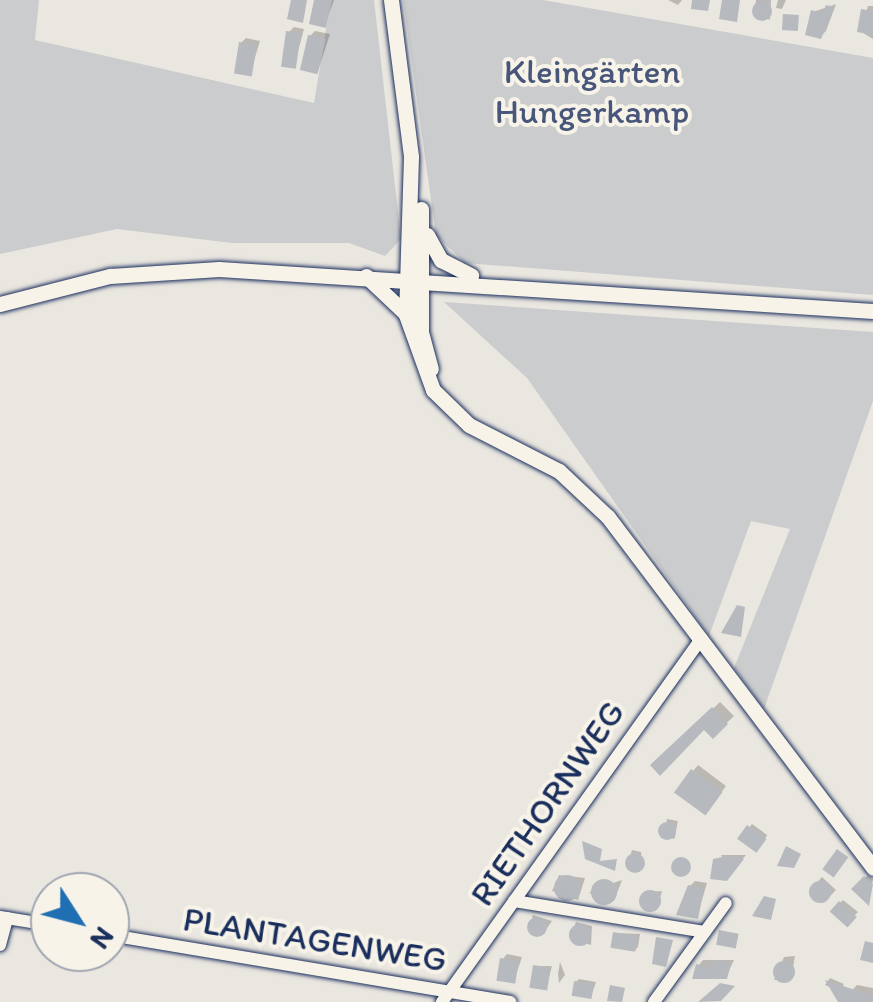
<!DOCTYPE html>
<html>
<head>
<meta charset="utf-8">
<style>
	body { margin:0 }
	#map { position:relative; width:873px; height:1002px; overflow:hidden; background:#eae7e0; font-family:Itim,sans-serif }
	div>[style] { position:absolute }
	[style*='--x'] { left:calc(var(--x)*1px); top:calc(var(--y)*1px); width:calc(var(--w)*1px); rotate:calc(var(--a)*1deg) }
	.green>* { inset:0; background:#cbcccd }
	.shadow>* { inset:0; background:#0003; transform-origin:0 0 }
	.round { border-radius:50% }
	.building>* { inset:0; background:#b6babf; transform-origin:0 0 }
	.roads { filter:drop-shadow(0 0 2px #1b2f5e) drop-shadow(0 0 2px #1b2f5e) }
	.minor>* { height:12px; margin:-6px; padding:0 6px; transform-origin:6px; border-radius:6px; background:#f7f3e8 }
	.major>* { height:15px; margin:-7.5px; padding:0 7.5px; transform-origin:7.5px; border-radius:7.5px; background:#f7f3e8 }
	span { translate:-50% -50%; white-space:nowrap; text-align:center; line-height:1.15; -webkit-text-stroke:8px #f7f3e8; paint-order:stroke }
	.park-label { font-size:35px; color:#47567a }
	.street-label { font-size:35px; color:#1b2f5e }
	.north { position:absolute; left:30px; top:872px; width:100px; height:100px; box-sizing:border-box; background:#f7f3e8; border:2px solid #9fa5b1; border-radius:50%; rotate:126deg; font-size:28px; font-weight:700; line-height:40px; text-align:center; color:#1b2f5e }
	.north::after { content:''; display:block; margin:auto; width:35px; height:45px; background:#1f6fb2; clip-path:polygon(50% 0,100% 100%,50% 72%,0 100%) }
</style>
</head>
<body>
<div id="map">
	<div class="green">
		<div style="clip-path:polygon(0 0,39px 0,35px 40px,314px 103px,331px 0,374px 0,401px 239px,385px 256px,349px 243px,232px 243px,117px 229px,0 254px)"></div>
		<div style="clip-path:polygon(403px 0,543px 0,873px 58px,873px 295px,465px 263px,436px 235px)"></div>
		<div style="clip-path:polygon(444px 302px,873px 332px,873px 401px,764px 709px,734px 668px,790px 529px,751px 521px,709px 636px,527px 378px)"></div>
	</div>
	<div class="shadow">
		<div style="clip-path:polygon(317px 0,334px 0,325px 25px)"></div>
		<div style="clip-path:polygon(668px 0,682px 0,678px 5px)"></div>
		<div style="clip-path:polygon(756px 0,771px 0,770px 20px,754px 13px)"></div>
		<div style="clip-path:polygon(778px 0,786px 0,782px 9px,776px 8px)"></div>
		<div style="clip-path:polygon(836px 4px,826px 31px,821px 36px,813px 12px)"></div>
		<div style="clip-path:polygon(868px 6px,873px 6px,873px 39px,860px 31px)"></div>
		<div style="clip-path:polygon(294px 27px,304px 29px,294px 66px,289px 32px)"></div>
		<div style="clip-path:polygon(315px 31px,330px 34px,318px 71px,310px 36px)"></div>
		<div style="clip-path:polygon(246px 38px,260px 41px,250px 74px,241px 43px)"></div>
		<div style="clip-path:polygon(720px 702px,734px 716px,713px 736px,704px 726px,654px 765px)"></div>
		<div style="clip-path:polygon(698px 765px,726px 786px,715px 801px,677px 791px)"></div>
		<div style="left:667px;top:819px;width:11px;height:18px;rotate:10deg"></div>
		<div style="left:752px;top:824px;width:19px;height:18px;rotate:36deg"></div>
		<div style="clip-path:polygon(632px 850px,641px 852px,642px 870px,627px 867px)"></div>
		<div style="clip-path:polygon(721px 855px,746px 855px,731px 873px)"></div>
		<div class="round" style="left:674px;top:858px;width:16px;height:16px"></div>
		<div style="clip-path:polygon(559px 875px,585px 878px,578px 900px,552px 891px)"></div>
		<div style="clip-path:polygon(868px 875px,873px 879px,869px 903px,855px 889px)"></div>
		<div style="left:822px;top:877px;width:19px;height:18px;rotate:43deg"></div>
		<div style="clip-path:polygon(622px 880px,614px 901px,589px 893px,593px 890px)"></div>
		<div style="clip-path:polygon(695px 881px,707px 883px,697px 917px,690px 886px)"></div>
		<div style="clip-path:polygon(662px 891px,657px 910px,641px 907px,646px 892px)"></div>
		<div style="clip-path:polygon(843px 900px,858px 912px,846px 924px,832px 911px)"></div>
		<div style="clip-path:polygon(533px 915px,552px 921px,543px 934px,532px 917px)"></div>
		<div style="clip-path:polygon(576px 922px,592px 926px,591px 945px,570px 938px)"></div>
		<div style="clip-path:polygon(616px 933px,640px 934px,638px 947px,635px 950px)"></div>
		<div style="clip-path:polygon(507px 954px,522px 957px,514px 981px,502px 960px)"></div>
		<div style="clip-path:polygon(795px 956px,791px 979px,774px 980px,784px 957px)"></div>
		<div style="clip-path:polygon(703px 960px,734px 960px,726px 977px,698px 966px)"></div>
		<div style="clip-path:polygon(560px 962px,565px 975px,559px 983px,558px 974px)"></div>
		<div style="clip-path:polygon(536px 966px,552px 966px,546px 988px)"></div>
		<div style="clip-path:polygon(830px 978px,844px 984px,839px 991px,825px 985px)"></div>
		<div style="clip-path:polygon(579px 979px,596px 982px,591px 997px,576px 982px)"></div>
		<div style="clip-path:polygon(857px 985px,873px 988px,873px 1002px,841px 1002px)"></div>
	</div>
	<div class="building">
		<div style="clip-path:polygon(291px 0,307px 0,303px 23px,287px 19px)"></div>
		<div style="clip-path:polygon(314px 0,332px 0,326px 28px,309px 24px)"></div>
		<div style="clip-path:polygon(692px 0,710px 0,708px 11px,691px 9px)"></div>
		<div style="clip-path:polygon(722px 0,740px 0,737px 22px,719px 19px)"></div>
		<div class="round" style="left:752px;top:1px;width:20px;height:20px"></div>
		<div style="clip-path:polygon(826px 5px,835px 7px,821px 39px,805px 35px,811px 10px,823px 13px)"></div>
		<div style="clip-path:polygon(861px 9px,873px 11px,873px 35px,857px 32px)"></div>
		<div style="left:783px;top:14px;width:16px;height:16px;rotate:4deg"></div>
		<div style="left:286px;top:31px;width:15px;height:36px;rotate:8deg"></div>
		<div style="left:308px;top:35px;width:18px;height:36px;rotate:13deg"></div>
		<div style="left:239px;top:42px;width:18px;height:32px;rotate:9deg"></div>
		<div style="clip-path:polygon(737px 605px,745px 607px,741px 637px,721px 633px)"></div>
		<div style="clip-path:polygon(712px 707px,728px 724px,713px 739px,704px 730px,660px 776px,650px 765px)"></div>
		<div style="left:691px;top:769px;width:39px;height:29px;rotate:36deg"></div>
		<div class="round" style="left:658px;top:822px;width:18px;height:18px"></div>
		<div style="left:747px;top:825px;width:24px;height:17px;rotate:36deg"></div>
		<div style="clip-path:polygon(582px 841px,602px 849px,600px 861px,617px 859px,615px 871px,585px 859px)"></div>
		<div style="clip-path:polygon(786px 846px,801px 854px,794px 868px,777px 866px)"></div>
		<div style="left:837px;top:849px;width:14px;height:25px;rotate:36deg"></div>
		<div class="round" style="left:625px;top:853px;width:20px;height:20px"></div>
		<div class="round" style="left:671px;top:857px;width:20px;height:20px"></div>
		<div style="clip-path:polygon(713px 859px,727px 856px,744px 859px,727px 881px,710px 879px)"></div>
		<div class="round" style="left:554px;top:875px;width:26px;height:26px"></div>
		<div style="clip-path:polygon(864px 876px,873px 884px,869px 906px,851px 889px)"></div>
		<div class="round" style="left:591px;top:879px;width:26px;height:26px"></div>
		<div class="round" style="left:809px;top:881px;width:22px;height:22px"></div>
		<div style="clip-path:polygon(688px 885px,704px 888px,698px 919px,676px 915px)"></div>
		<div class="round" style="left:639px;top:890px;width:22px;height:22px"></div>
		<div style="clip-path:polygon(764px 896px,776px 899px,771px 920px,752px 916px)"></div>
		<div style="left:839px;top:901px;width:24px;height:14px;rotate:42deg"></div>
		<div class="round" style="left:527px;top:917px;width:20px;height:20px"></div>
		<div class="round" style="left:569px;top:924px;width:22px;height:22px"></div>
		<div style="left:719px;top:930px;width:20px;height:15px;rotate:11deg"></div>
		<div style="left:613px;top:932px;width:25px;height:16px;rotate:9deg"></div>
		<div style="clip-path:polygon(656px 937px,673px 940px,666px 967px,652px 964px)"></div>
		<div style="clip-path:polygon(865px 941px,873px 943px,873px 963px,860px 960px)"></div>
		<div style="left:500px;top:958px;width:19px;height:23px;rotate:9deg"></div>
		<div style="clip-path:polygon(714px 960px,731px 964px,727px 979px,692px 979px,696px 964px,712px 968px)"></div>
		<div class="round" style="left:773px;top:961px;width:22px;height:22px"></div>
		<div style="left:533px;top:965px;width:18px;height:23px;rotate:9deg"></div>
		<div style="clip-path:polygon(825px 980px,873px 996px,873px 1002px,838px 1002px)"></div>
		<div style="left:574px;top:981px;width:20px;height:15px;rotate:9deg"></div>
		<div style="clip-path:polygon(720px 983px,735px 986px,721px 1001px,698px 1002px)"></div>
		<div style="clip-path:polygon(610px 985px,625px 988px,622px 1002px,607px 1001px)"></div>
	</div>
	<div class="roads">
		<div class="minor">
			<div style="--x:514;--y:901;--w:193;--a:9.2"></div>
			<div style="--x:0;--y:917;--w:51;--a:9.1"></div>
			<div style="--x:110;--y:935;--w:406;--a:9.5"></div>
			<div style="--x:0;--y:945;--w:28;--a:-75"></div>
			<div style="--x:442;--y:1002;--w:446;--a:-54.5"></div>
			<div style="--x:654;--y:1002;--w:122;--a:-54"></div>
		</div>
		<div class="major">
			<div style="--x:391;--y:0;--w:158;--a:82.7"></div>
			<div style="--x:411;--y:157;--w:158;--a:91.8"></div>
			<div style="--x:406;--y:315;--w:80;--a:70.2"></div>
			<div style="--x:433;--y:390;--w:50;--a:44.2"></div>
			<div style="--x:469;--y:425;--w:101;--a:27.1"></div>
			<div style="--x:559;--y:471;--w:67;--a:43.2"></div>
			<div style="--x:608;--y:517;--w:440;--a:52.9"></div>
			<div style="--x:421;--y:209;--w:123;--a:90"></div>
			<div style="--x:421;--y:332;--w:38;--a:75"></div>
			<div style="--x:427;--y:235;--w:29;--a:61"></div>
			<div style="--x:441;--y:260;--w:34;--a:27"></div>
			<div style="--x:366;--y:276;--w:55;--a:43.5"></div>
			<div style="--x:0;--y:304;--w:114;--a:-14.3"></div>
			<div style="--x:110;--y:276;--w:109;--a:-3.7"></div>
			<div style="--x:219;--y:269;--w:655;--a:3.67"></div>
		</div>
	</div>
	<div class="park-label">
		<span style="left:592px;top:91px">Kleingärten<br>Hungerkamp</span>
	</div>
	<div class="street-label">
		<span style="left:547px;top:803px;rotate:-55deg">RIETHORNWEG</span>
		<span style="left:315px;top:939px;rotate:9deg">PLANTAGENWEG</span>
	</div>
	<div class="north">N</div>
</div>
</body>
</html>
